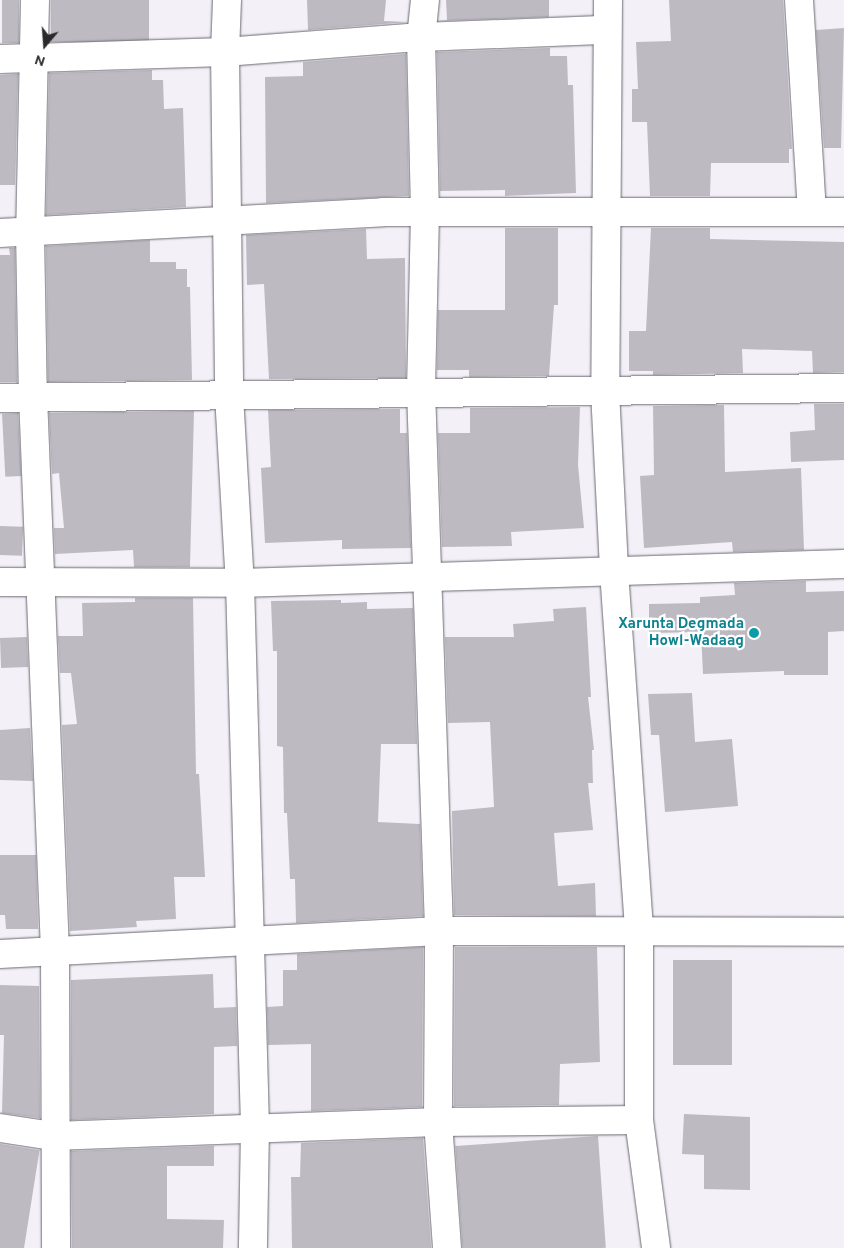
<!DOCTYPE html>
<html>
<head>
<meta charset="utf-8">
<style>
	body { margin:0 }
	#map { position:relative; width:844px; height:1248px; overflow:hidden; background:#f3f0f8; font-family:Overpass,sans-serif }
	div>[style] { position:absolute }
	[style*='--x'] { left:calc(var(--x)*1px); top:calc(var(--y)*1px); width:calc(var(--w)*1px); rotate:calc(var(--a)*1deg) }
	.building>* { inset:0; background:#bdbac2; transform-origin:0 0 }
	.roads { filter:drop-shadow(0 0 1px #6b686f) drop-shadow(0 0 1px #6b686f) }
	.minor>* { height:28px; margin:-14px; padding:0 14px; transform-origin:14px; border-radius:14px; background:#fff }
	.dots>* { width:14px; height:14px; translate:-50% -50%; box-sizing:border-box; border:2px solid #fff; border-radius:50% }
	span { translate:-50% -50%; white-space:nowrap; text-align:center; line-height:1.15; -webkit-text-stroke:4.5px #fff; paint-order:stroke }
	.culture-label { font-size:15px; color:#0d838f; font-weight:700 }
	.right { translate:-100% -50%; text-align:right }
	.north { position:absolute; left:20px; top:20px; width:50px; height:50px; -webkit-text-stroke:4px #fff; paint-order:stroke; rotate:198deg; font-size:14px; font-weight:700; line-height:20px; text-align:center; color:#2a292c }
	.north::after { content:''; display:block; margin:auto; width:18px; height:22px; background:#2a292c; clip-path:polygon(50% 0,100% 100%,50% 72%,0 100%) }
</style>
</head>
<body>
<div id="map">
	<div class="building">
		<div style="left:2px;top:0;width:17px;height:43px"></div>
		<div style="left:51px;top:0;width:98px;height:42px"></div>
		<div style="clip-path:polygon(307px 0,386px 0,384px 21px,407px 22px,308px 30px)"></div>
		<div style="clip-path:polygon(446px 0,549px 0,549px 17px,438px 21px,447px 20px)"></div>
		<div style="clip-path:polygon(669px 0,783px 0,792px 149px,789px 149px,789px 163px,711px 163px,710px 196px,650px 196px,647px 122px,632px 122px,632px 89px,638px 89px,636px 42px,671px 41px)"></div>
		<div style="clip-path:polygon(844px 28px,841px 148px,824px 148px,816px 30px)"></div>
		<div style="clip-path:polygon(550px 48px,550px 56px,567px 56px,568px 85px,573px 85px,576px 193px,505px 196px,505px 190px,440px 191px,437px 52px)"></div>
		<div style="clip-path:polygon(406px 54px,409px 196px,266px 203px,265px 77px,303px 76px,303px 62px)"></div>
		<div style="clip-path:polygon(152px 70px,152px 80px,163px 80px,164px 109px,183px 108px,186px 207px,46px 215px,49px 73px)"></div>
		<div style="clip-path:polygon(18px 74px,15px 185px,0 185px,0 75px)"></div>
		<div style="clip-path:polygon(505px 228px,558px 228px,558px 305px,554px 305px,549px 376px,469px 377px,469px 370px,437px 370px,438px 310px,505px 310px)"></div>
		<div style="clip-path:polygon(651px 228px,710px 228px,710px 239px,844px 242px,844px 372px,813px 373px,812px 351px,742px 349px,743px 373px,653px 375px,653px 371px,629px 371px,629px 331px,646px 331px)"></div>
		<div style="clip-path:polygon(366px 229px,367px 259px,405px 258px,406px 378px,269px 379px,264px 284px,247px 285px,246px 235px)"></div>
		<div style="clip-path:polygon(150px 240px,150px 262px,176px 262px,176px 269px,187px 269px,187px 287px,190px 287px,192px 380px,48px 382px,46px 246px)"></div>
		<div style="clip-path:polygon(9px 248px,15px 248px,17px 382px,0 382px,0 255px,10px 255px)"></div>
		<div style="clip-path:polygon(814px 404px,844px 404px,844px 460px,791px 462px,790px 432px,815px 430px)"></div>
		<div style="clip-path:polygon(724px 405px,725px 472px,801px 468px,804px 550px,733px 552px,732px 542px,644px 548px,640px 476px,654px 475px,653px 406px)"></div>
		<div style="clip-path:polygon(580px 407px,578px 465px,584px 528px,511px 532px,512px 546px,442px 547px,438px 433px,470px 433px,470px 408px)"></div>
		<div style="clip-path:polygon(400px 409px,400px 433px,407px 433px,411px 548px,342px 549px,342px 540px,265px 543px,261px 468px,271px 467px,268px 410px)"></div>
		<div style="clip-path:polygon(194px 411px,190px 567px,134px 567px,133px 550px,55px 554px,54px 528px,64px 528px,59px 473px,52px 474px,49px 413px)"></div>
		<div style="left:18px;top:413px;width:63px;height:16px;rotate:87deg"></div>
		<div style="left:0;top:526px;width:23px;height:29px;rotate:2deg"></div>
		<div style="clip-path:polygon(806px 581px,806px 592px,844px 591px,844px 631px,828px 632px,828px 675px,784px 675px,784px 671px,703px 674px,701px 632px,649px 633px,649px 604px,700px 603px,700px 597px,735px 595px,734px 583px)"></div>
		<div style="clip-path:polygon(135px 598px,193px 598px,196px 774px,199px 774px,205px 877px,174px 877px,176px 919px,136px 921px,137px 927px,70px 931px,62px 725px,77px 724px,71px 673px,60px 673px,58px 636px,83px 636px,82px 603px,135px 602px)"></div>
		<div style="clip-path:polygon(341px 600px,341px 603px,367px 602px,367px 609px,413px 608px,417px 744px,381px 744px,378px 822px,420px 824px,423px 916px,296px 923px,295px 879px,290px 879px,287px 813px,284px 813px,283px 747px,277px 746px,277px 651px,273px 651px,271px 601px)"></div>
		<div style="clip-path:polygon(586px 607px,591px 697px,588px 697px,594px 750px,592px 750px,593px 783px,588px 783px,593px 830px,554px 833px,558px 886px,595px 883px,596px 916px,454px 915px,452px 811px,494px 807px,490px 722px,448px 723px,445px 637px,514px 637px,513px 624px,554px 621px,553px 609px)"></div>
		<div style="left:27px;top:637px;width:30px;height:27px;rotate:88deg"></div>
		<div style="clip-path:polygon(692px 693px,695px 742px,732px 739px,738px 806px,665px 812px,659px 735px,651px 735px,648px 694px)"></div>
		<div style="clip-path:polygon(30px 728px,33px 781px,0 780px,0 730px)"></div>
		<div style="clip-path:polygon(0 855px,36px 855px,38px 929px,6px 929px,5px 915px,0 915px)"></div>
		<div style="clip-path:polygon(423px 947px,422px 1107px,311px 1111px,311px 1044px,268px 1045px,267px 1007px,283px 1006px,283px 970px,297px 970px,297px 954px)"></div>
		<div style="clip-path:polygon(455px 947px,597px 947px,600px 1062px,560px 1064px,559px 1105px,454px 1106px)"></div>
		<div style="left:673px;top:960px;width:59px;height:105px"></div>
		<div style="clip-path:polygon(213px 974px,214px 1008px,236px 1007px,237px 1046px,214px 1047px,214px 1114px,71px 1120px,71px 980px)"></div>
		<div style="clip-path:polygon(0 985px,39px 986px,40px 1118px,2px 1113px,4px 1035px,0 1035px)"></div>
		<div style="clip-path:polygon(684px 1114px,750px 1117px,750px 1190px,704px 1189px,704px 1155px,682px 1154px)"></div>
		<div style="left:598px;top:1136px;width:112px;height:143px;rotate:86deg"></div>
		<div style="clip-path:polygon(423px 1138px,431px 1248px,292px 1248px,291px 1177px,300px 1177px,301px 1143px)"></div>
		<div style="left:0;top:1144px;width:40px;height:104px;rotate:9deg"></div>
		<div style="clip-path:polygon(214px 1146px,214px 1166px,167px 1166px,167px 1219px,224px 1220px,223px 1248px,72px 1248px,71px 1151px)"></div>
	</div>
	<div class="roads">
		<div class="minor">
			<div style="--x:35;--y:0;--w:232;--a:91.2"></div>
			<div style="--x:30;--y:232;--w:164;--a:89"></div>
			<div style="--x:33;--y:396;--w:556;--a:87.73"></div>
			<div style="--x:55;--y:952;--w:296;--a:89.8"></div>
			<div style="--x:227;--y:0;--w:52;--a:92.2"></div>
			<div style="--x:225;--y:52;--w:343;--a:89.3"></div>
			<div style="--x:229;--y:395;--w:188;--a:86.7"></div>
			<div style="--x:240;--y:583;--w:545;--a:88.42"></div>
			<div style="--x:255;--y:1128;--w:120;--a:91"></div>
			<div style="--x:425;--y:0;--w:37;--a:96"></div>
			<div style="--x:421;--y:37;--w:176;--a:88.7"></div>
			<div style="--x:425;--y:213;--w:177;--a:91.3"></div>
			<div style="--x:421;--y:390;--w:541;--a:88.09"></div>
			<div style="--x:439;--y:931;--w:191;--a:90.3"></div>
			<div style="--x:438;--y:1122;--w:126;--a:85.9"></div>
			<div style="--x:608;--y:0;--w:391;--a:90.4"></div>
			<div style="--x:605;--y:391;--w:180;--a:87.1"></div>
			<div style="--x:614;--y:571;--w:362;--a:86"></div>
			<div style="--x:639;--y:932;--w:188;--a:90"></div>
			<div style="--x:639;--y:1120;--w:129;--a:82.4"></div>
			<div style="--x:799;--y:0;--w:212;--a:86.5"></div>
			<div style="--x:0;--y:59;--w:225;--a:-1.8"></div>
			<div style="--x:225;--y:52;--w:197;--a:-4.4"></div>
			<div style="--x:421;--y:37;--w:186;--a:-2.2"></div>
			<div style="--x:0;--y:233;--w:384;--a:-3.1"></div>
			<div style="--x:383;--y:212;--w:461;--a:0"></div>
			<div style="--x:0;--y:398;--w:844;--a:-0.68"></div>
			<div style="--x:0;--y:582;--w:240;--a:0.2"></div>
			<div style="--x:240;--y:583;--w:604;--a:-1.8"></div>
			<div style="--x:0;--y:954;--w:440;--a:-3"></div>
			<div style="--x:439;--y:931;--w:405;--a:0.1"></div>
			<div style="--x:0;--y:1128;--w:54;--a:8.6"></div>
			<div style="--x:53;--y:1136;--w:385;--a:-2.1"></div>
			<div style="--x:438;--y:1122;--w:201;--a:-0.6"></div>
		</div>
	</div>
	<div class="dots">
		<div style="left:754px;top:633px;background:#0f9aa8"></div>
	</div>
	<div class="culture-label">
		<span class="right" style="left:744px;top:633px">Xarunta Degmada<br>Howl-Wadaag</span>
	</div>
	<div class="north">N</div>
</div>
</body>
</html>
